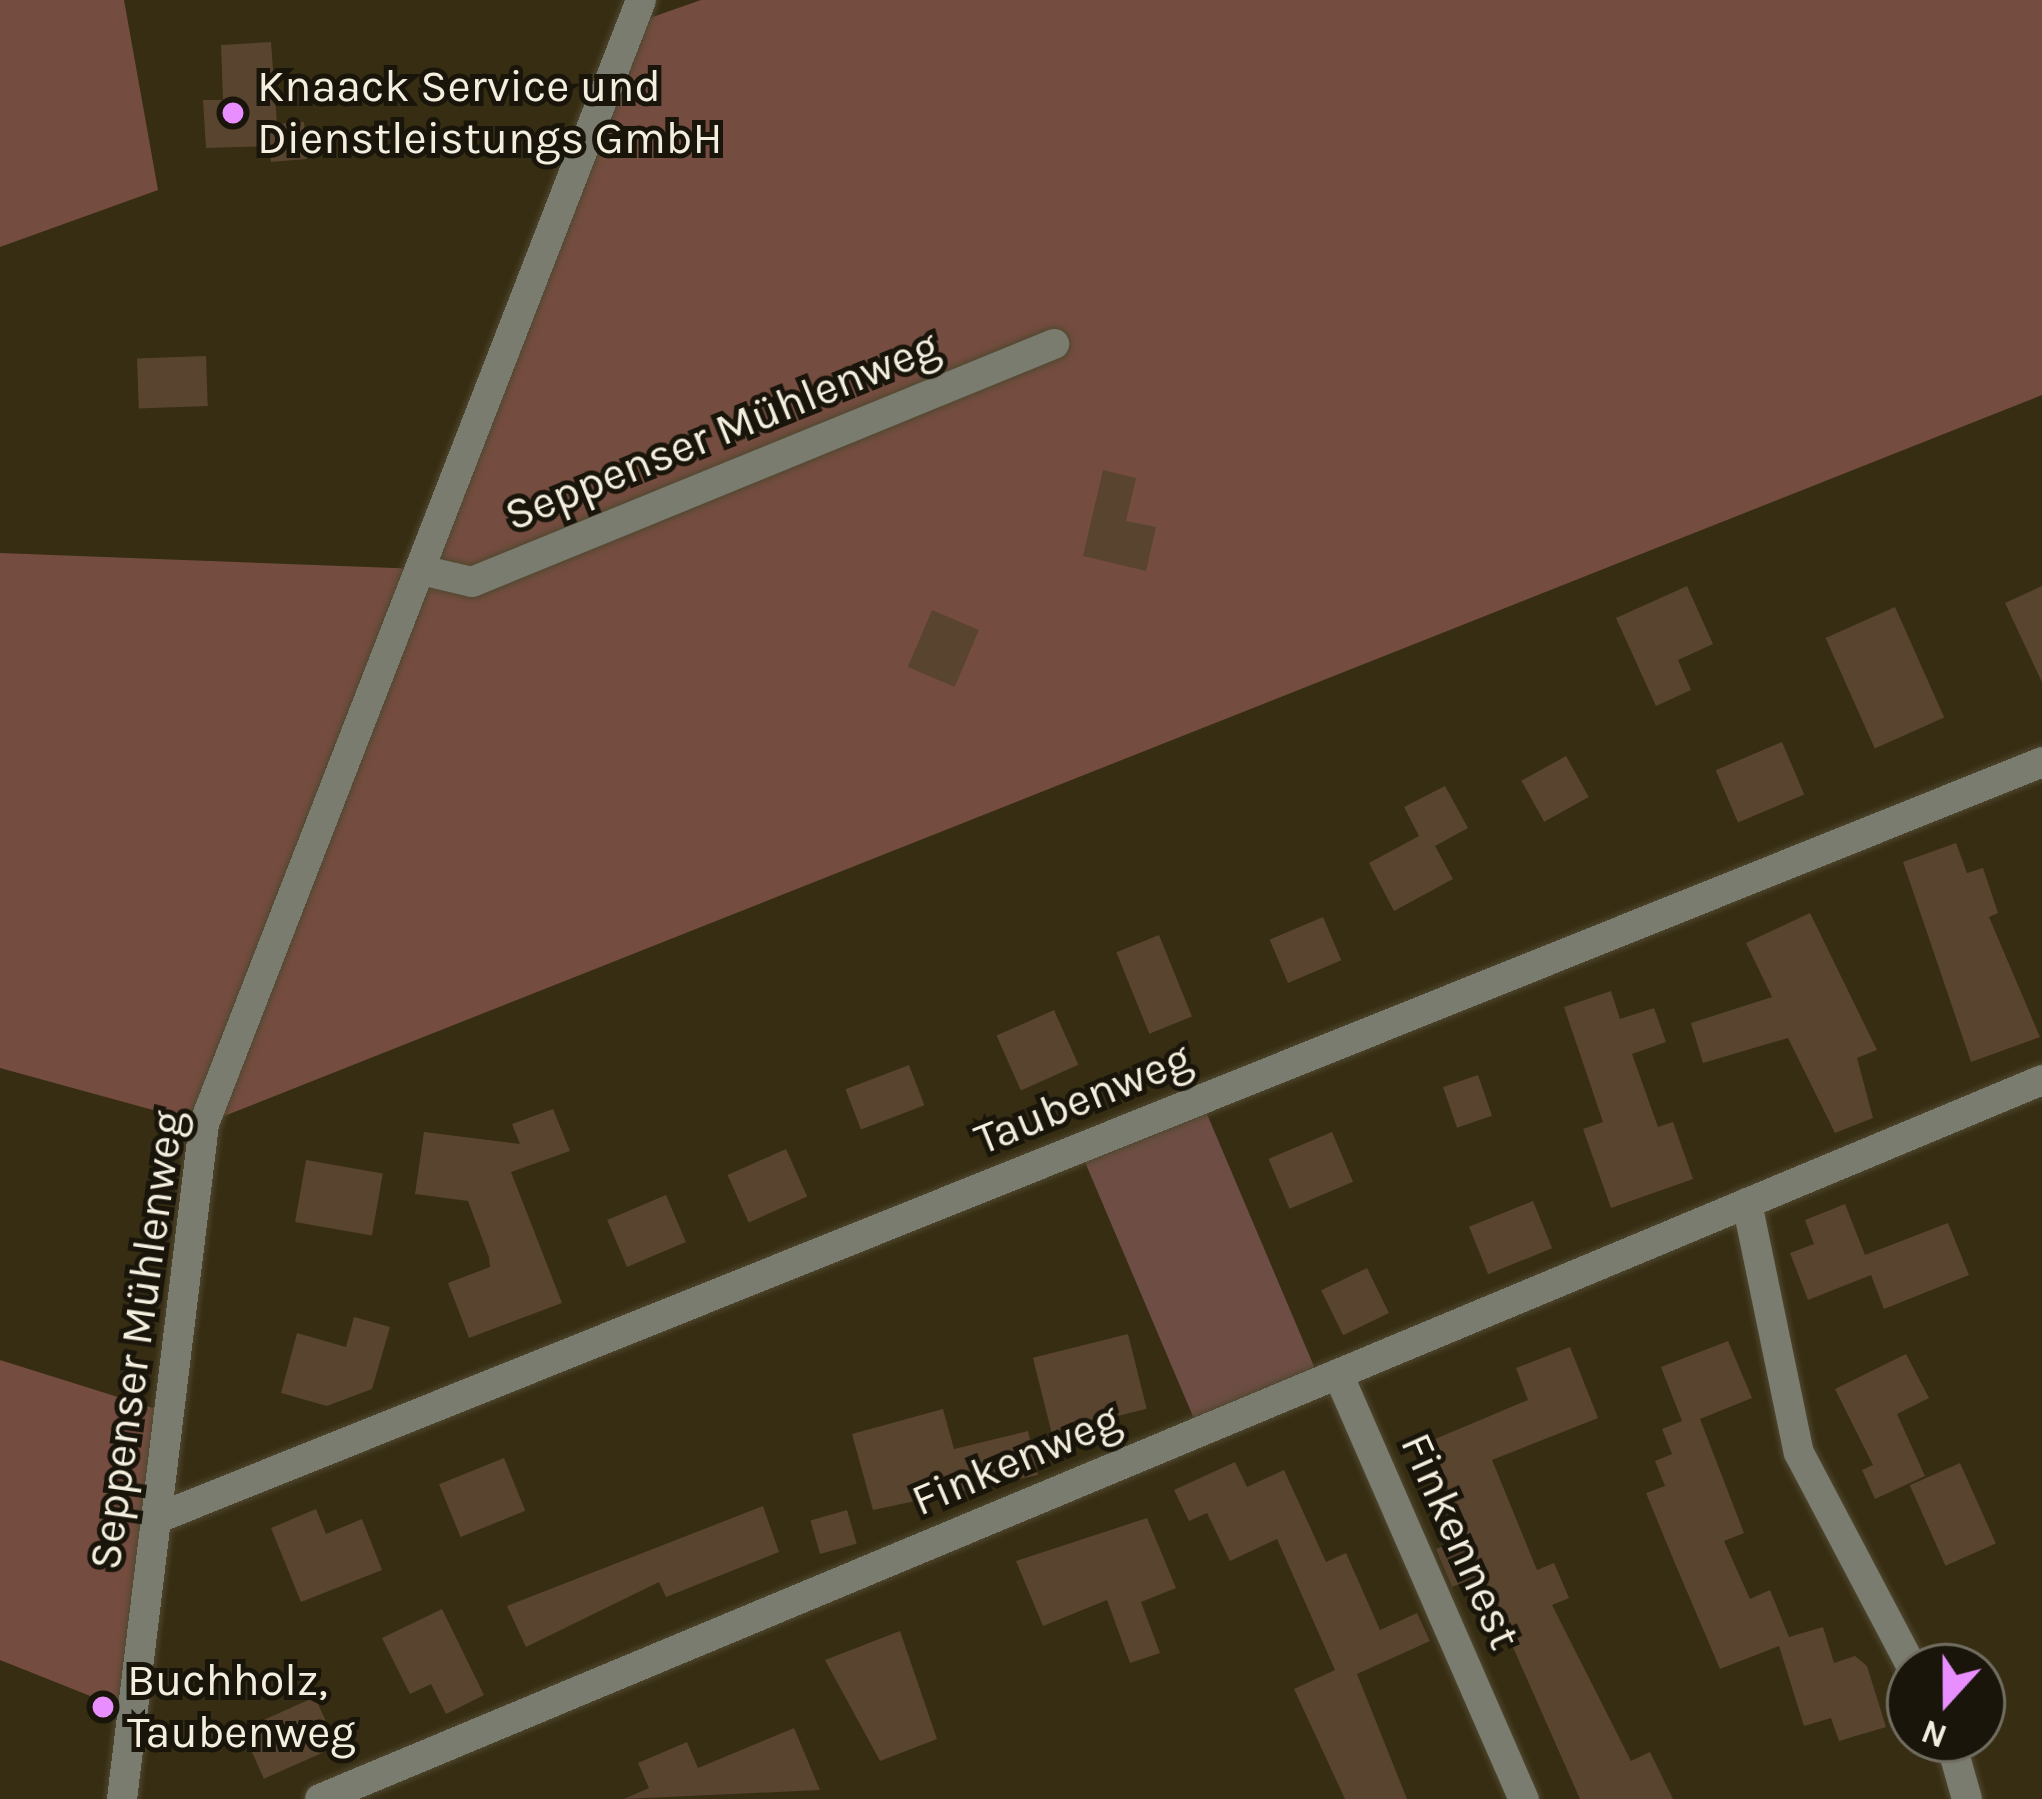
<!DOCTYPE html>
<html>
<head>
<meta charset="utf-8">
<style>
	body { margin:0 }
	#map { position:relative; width:2042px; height:1799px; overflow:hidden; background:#362d13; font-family:Karla,sans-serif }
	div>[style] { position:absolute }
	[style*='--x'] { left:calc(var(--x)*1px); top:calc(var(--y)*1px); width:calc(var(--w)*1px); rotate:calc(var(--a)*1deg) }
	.green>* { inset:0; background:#6e4e44; transform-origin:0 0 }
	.forest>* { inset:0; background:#754d40 }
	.building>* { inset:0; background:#594430; transform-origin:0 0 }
	.roads { filter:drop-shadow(0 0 3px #50482f) drop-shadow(0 0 3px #50482f) }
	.minor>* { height:30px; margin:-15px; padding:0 15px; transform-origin:15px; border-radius:15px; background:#797c6f }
	.dots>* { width:33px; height:33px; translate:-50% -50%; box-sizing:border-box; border:6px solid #19150a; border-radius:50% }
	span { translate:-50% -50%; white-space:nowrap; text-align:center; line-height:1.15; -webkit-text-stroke:10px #19150a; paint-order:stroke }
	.poi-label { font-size:45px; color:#f3eede }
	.left { translate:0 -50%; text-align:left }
	.street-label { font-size:45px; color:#f3eede }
	.north { position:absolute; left:1886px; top:1643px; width:120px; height:120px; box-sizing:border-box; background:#19150a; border:3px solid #706c5f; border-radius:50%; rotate:201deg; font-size:33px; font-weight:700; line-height:48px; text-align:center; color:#f3eede }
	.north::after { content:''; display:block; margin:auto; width:42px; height:54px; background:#e88eff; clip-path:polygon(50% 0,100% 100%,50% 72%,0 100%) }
</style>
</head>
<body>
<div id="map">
	<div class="green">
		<div style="left:1201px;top:1100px;width:306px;height:131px;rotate:67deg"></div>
	</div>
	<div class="forest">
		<div style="clip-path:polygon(0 0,124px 0,158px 190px,0 247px)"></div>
		<div style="clip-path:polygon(701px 0,2042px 0,2042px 395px,204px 1124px,0 1068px,0 553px,421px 569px,641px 21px)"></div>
		<div style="clip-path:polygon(0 1360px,172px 1414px,133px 1713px,0 1660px)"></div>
	</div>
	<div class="building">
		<div style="clip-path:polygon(271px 42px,277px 124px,304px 122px,307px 159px,271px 162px,269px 146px,206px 148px,203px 100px,223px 100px,221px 45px)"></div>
		<div style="left:206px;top:356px;width:50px;height:69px;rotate:88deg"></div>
		<div style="clip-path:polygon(1103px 470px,1136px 478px,1126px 521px,1156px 527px,1146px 571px,1083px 556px)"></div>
		<div style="clip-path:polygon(1687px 586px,1713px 644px,1678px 660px,1691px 690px,1656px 706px,1616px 618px)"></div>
		<div style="clip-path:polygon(2042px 586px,2042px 682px,2005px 603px)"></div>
		<div style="left:1895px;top:607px;width:121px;height:76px;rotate:66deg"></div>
		<div style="left:932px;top:610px;width:51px;height:62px;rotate:23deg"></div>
		<div style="left:1782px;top:742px;width:57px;height:72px;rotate:67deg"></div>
		<div style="left:1566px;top:756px;width:47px;height:51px;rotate:61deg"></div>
		<div style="clip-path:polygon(1445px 786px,1468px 828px,1435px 846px,1453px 879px,1394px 911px,1369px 863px,1419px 836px,1404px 807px)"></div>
		<div style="clip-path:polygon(1956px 843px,1967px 873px,1983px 868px,1998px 913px,1989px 917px,2040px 1037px,1971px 1062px,1903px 862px)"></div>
		<div style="clip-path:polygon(1810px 913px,1877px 1050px,1857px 1058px,1873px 1118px,1835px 1133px,1788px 1038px,1703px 1063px,1691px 1023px,1772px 997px,1746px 943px)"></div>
		<div style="left:1323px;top:917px;width:47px;height:58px;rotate:67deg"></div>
		<div style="left:1159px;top:935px;width:88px;height:46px;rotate:68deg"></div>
		<div style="clip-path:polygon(1611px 991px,1620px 1019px,1654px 1008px,1666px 1042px,1632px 1054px,1658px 1127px,1673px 1122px,1693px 1179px,1611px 1208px,1583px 1129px,1603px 1122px,1564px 1007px)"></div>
		<div style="left:1054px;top:1010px;width:60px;height:63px;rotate:66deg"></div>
		<div style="left:909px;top:1065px;width:43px;height:68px;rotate:69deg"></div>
		<div style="left:1478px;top:1075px;width:43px;height:37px;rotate:71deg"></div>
		<div style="clip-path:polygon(553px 1109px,570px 1151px,511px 1172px,562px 1303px,469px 1338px,448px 1283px,490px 1267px,489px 1257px,468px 1201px,415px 1194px,424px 1132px,520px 1144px,512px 1124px)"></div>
		<div style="left:1332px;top:1132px;width:54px;height:69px;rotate:67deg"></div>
		<div style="left:786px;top:1149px;width:52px;height:64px;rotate:66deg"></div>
		<div style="left:306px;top:1160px;width:78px;height:63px;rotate:10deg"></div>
		<div style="left:666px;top:1195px;width:51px;height:64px;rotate:67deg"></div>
		<div style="left:1533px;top:1201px;width:51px;height:69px;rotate:68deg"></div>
		<div style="clip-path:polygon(1845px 1204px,1865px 1255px,1948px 1223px,1969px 1275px,1884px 1309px,1871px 1275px,1808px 1300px,1790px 1253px,1814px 1244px,1805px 1220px)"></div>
		<div style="left:1367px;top:1268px;width:50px;height:51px;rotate:64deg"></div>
		<div style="clip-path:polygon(354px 1317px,390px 1327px,372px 1389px,327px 1406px,281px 1393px,297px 1333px,346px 1347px)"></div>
		<div style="left:1128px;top:1334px;width:77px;height:98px;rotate:76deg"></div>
		<div style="clip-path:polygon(1728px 1341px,1752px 1398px,1700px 1419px,1744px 1533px,1724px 1541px,1750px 1599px,1770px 1590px,1789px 1637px,1823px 1627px,1834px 1663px,1855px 1656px,1867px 1666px,1886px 1727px,1839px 1741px,1831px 1718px,1804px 1726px,1779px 1646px,1720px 1669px,1674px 1561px,1646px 1493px,1665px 1486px,1655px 1461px,1672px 1454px,1662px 1429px,1682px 1421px,1661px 1367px)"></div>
		<div style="clip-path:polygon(1570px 1347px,1598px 1418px,1492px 1460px,1537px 1570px,1554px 1563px,1569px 1598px,1552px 1605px,1631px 1761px,1650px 1752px,1673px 1799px,1580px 1799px,1481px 1575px,1452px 1587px,1436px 1549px,1468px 1536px,1428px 1442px,1528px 1400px,1516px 1368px)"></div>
		<div style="clip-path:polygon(1906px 1354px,1929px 1398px,1897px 1414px,1925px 1476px,1875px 1499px,1862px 1470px,1873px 1465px,1835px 1389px)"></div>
		<div style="clip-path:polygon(943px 1409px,954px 1449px,1028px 1431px,1038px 1475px,873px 1510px,852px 1434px)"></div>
		<div style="left:504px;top:1458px;width:57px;height:70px;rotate:68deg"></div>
		<div style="clip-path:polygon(1235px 1462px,1247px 1487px,1284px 1470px,1326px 1562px,1346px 1553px,1380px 1630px,1417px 1613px,1430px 1641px,1357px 1674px,1407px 1799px,1345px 1799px,1294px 1689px,1335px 1670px,1277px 1539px,1230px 1561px,1207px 1513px,1189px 1521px,1174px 1490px)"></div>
		<div style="left:1960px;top:1463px;width:88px;height:55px;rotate:66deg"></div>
		<div style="clip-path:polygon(763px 1506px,779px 1552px,666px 1597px,659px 1582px,526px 1647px,507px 1606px)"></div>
		<div style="clip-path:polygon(316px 1509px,326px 1534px,362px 1519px,382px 1570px,301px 1602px,271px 1528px)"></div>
		<div style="left:847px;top:1510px;width:35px;height:38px;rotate:74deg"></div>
		<div style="clip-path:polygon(1147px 1518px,1176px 1588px,1141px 1602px,1160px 1653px,1130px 1663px,1107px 1600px,1043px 1626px,1016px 1561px)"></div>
		<div style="clip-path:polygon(442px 1609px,484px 1695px,446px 1714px,431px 1684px,410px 1694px,382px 1638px)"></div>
		<div style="clip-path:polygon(900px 1631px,937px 1739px,880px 1761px,825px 1660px)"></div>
		<div style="left:315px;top:1697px;width:54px;height:80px;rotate:66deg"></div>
		<div style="clip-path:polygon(794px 1728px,820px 1790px,624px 1799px,649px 1788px,638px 1763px,687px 1742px,698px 1768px)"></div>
	</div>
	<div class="roads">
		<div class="minor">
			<div style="--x:421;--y:570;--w:52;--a:13.2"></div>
			<div style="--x:472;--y:582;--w:629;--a:-22.24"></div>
			<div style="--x:1747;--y:1203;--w:255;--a:78.3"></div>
			<div style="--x:1799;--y:1453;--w:242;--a:62.2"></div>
			<div style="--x:1338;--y:1374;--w:464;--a:66.4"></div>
			<div style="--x:158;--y:1518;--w:2030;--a:-21.86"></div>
			<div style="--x:1950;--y:1739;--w:62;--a:74.2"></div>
			<div style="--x:122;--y:1799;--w:680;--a:-83.07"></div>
			<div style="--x:204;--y:1124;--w:1206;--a:-68.75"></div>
			<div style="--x:320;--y:1799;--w:1866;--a:-22.66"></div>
		</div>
	</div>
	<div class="dots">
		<div style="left:233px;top:113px;background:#e88eff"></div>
		<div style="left:103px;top:1707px;background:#e88eff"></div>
	</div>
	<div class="poi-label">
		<span class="left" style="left:257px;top:113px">Knaack Service und<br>Dienstleistungs GmbH</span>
		<span class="left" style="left:127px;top:1707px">Buchholz,<br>Taubenweg</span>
	</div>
	<div class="street-label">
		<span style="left:722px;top:431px;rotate:-22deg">Seppenser Mühlenweg</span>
		<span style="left:1083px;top:1099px;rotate:-22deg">Taubenweg</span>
		<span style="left:137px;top:1340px;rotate:-82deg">Seppenser Mühlenweg</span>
		<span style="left:1016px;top:1460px;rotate:-23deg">Finkenweg</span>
		<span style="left:1460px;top:1541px;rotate:66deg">Finkennest</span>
	</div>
	<div class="north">N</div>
</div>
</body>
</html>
